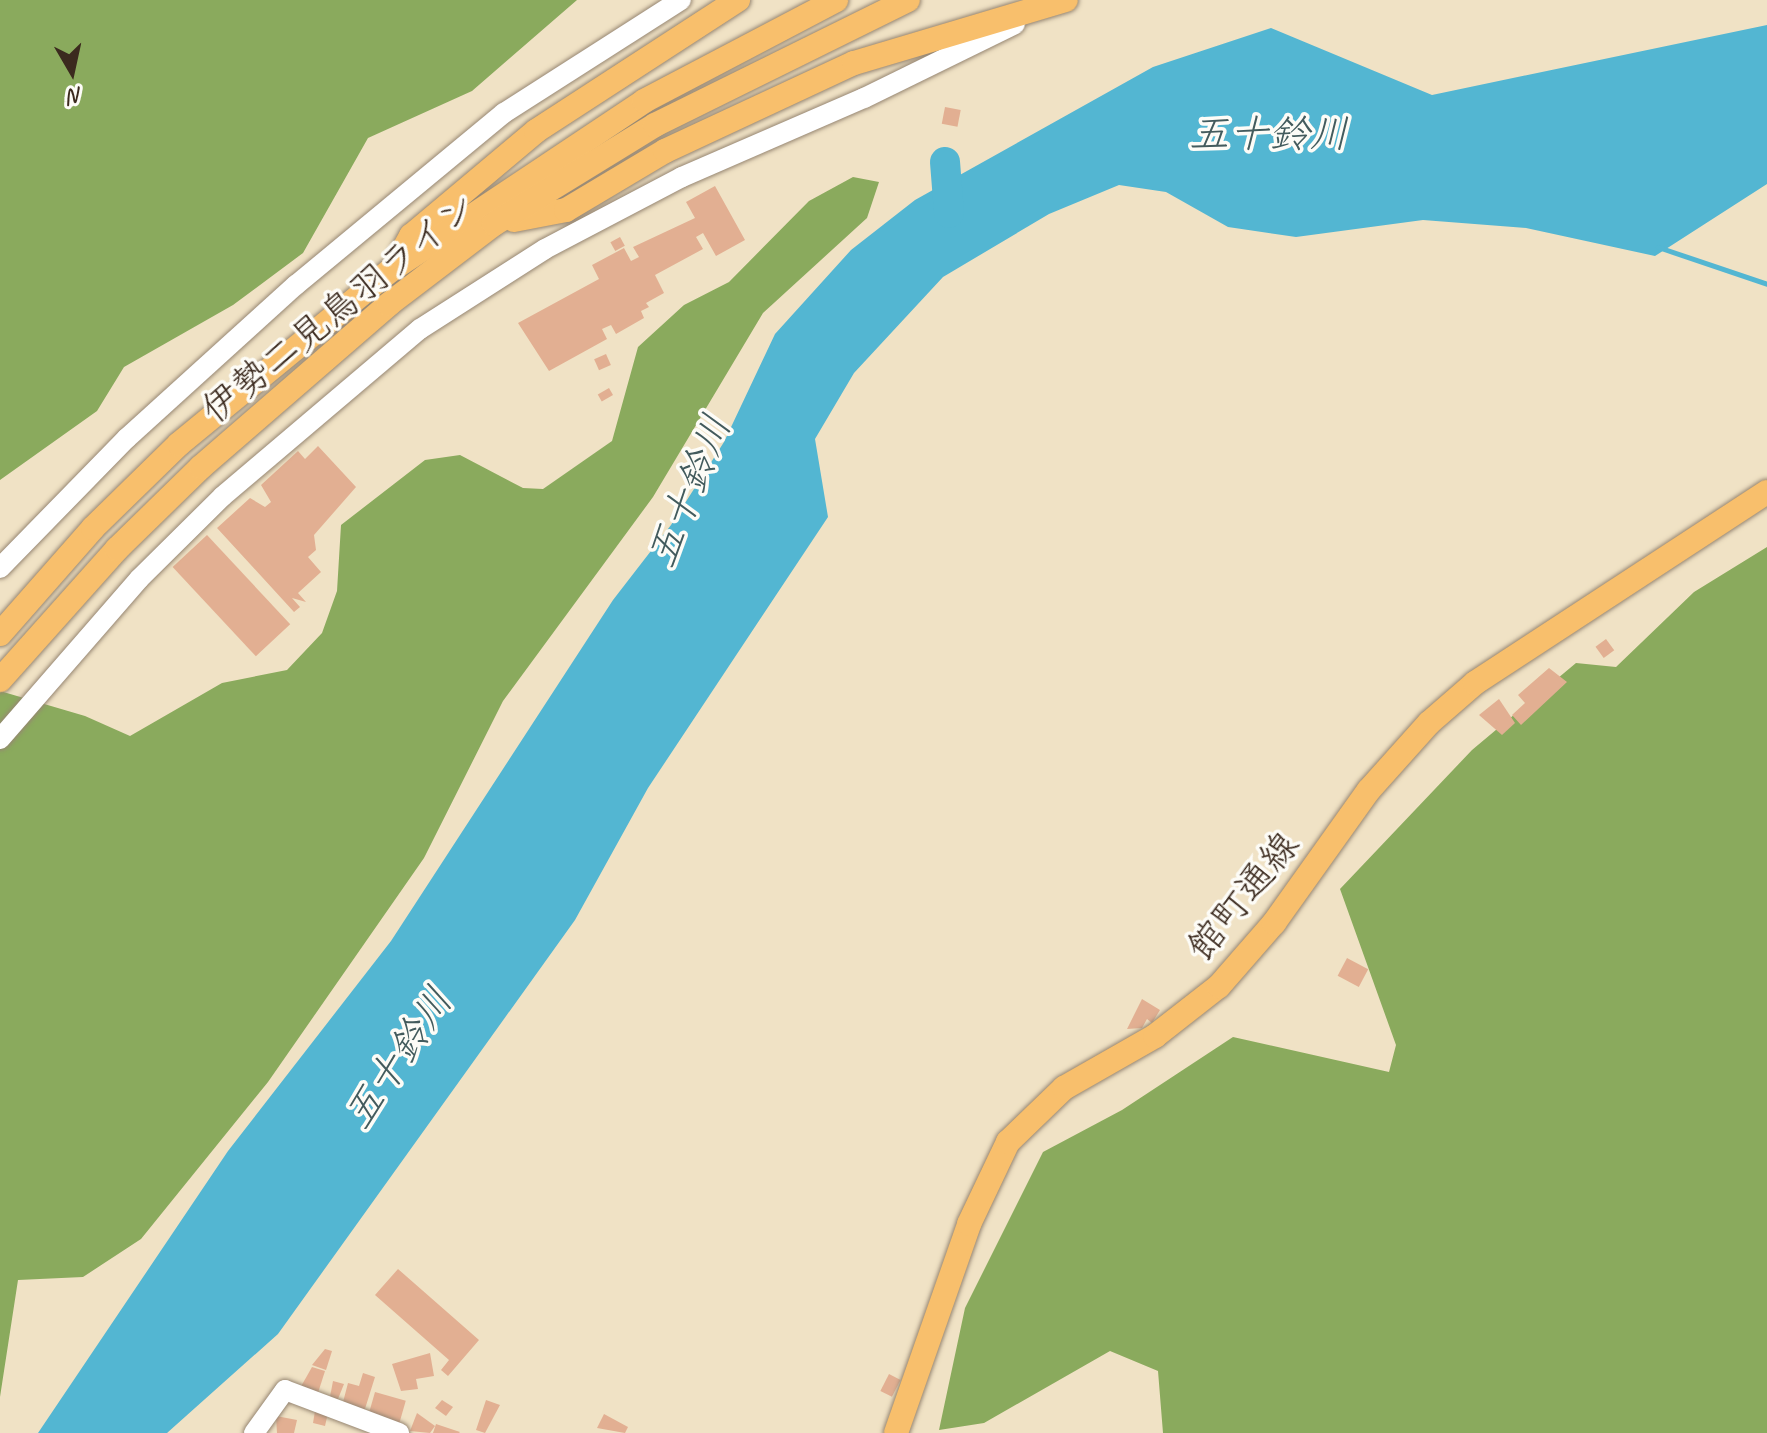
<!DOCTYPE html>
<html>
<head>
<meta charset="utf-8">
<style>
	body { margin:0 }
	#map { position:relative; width:1767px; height:1433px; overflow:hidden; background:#f0e2c5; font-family:Caveat,"Klee One",sans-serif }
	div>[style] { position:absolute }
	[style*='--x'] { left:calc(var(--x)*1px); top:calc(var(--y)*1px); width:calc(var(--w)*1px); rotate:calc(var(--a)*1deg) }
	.forest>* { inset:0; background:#8aaa5d }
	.water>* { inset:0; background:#53b6d2 }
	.stream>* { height:5px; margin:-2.5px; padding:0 2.5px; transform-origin:2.5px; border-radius:2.5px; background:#53b6d2 }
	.river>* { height:30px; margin:-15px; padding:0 15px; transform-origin:15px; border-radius:15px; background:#53b6d2 }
	.building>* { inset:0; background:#e2af92; transform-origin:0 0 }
	.roads { filter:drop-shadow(0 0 2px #968672) drop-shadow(0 0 2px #968672) }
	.minor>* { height:20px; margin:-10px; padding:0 10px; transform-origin:10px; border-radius:10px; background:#fff }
	.major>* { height:24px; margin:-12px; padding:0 12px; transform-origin:12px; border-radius:12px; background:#f8bf6c }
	span { translate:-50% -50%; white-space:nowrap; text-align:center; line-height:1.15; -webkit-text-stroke:7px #fdfcf7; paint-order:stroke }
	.street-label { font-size:38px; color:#3b2a1e }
	.water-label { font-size:40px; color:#435b5d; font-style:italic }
	.north { position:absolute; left:32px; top:32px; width:80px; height:80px; -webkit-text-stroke:6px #fdfcf7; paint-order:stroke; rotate:171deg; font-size:22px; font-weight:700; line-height:32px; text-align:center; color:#3b2a1e }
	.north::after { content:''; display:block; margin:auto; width:28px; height:36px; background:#3b2a1e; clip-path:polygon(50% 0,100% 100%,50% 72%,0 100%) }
</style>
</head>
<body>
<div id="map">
	<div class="forest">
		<div style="clip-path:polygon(0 0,577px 0,472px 91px,368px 138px,303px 253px,233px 305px,124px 367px,97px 411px,0 480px)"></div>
		<div style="clip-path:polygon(853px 177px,879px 182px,867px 218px,763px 313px,653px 497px,503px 701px,424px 858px,268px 1082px,141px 1239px,83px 1277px,18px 1280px,0 1397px,0 691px,85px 716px,130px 736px,222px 683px,287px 670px,322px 633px,337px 591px,341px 525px,425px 460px,460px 455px,523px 488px,543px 489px,612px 441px,638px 347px,684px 305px,729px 282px,809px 201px)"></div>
		<div style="clip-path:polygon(1767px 547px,1767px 1433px,1163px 1433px,1158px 1371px,1110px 1351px,984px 1423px,939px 1430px,965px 1308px,1043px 1152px,1122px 1110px,1233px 1037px,1389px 1072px,1396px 1045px,1340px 889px,1472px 750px,1576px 663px,1616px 667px,1694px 592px)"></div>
	</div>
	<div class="water">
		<div style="clip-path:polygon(1767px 25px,1767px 184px,1655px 256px,1526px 228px,1423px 220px,1296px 237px,1228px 227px,1166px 192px,1119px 185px,1049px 214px,943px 277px,854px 373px,815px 439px,828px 517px,648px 788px,575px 920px,278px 1334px,167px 1433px,38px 1433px,228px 1151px,391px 941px,613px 600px,671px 525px,724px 442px,775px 334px,851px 250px,915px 200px,1153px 67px,1271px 28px,1432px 95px)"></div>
	</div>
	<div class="stream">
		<div style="--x:1658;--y:247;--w:115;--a:18.7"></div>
	</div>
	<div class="river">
		<div style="--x:945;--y:162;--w:51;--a:85.5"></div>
	</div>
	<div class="building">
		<div style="left:945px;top:107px;width:16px;height:17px;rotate:11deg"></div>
		<div style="clip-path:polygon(715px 186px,745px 240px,716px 256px,703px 233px,696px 237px,703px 249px,655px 275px,664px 293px,646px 303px,649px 307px,641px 311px,644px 318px,616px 334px,611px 325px,602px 329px,607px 339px,549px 371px,518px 323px,599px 279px,592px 265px,624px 248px,631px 261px,639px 257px,633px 247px,695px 218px,686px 202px)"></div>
		<div style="left:620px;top:237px;width:10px;height:11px;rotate:61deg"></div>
		<div style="left:606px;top:354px;width:12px;height:13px;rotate:66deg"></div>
		<div style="left:609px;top:388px;width:8px;height:13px;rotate:60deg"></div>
		<div style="clip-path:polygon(318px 446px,356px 487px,314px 535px,316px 550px,308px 557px,321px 572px,298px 593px,306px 602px,292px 598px,300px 607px,294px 612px,217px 528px,250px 498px,265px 507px,271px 502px,261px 485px,298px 451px,305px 459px)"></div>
		<div style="left:207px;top:535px;width:122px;height:47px;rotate:47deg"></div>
		<div style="left:1606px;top:639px;width:14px;height:13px;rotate:54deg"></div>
		<div style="clip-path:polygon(1549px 668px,1567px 682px,1521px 725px,1512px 715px,1525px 703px,1518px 695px)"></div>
		<div style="clip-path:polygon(1499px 699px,1515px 723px,1502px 735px,1479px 715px)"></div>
		<div style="left:1347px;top:958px;width:24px;height:20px;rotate:28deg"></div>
		<div style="clip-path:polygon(1142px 999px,1160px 1010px,1152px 1023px,1147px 1019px,1142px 1028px,1127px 1029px)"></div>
		<div style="clip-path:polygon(398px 1269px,479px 1340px,448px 1376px,441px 1370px,449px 1360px,375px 1295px)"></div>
		<div style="clip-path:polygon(325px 1349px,332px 1351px,326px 1370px,312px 1365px)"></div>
		<div style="clip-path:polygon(430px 1353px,434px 1376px,416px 1379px,418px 1389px,401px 1391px,392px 1364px)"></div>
		<div style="clip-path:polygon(312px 1367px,325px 1371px,317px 1396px,299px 1390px)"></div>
		<div style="clip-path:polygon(363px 1373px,375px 1377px,364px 1412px,342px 1406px,348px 1383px,359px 1386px)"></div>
		<div style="left:889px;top:1374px;width:13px;height:19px;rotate:27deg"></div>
		<div style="clip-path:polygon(333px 1381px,344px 1384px,336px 1404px,329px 1402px)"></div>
		<div style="left:375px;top:1392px;width:32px;height:25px;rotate:16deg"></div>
		<div style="clip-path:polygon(442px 1400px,453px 1407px,446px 1416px,435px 1408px)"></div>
		<div style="clip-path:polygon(486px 1400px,500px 1405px,485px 1433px,476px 1430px)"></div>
		<div style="clip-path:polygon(315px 1411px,328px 1413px,325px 1426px,313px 1423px)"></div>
		<div style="clip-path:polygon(417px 1413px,435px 1426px,430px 1433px,410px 1431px)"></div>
		<div style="clip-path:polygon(604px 1414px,628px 1427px,625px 1433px,597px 1428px)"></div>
		<div style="clip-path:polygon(276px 1416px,297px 1420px,294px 1433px,277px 1433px)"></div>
		<div style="clip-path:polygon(436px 1424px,460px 1432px,459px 1433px,433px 1433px)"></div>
	</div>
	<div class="roads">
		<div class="minor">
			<div style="--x:0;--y:568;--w:182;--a:-45.7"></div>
			<div style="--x:127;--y:438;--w:228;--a:-42.2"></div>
			<div style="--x:296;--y:285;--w:270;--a:-39.6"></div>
			<div style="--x:504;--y:113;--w:210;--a:-32.6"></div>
			<div style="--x:0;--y:739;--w:212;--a:-49"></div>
			<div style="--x:139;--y:579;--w:118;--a:-44.7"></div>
			<div style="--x:223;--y:496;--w:258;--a:-40.3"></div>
			<div style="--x:420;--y:329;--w:148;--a:-32.6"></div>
			<div style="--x:545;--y:249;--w:155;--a:-27.7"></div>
			<div style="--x:682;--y:177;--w:198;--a:-23.5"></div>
			<div style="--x:864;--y:98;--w:168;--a:-26.1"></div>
			<div style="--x:254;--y:1433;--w:53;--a:-54.2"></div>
			<div style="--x:285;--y:1390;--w:122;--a:20.7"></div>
		</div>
		<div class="major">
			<div style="--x:514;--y:220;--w:53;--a:-10.9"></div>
			<div style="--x:566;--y:210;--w:115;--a:-30.8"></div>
			<div style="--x:665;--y:151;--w:208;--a:-25"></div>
			<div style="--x:854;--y:63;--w:221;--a:-16.6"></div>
			<div style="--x:401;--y:254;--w:21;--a:-61"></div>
			<div style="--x:411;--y:236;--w:163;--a:-40"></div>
			<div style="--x:536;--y:131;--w:241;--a:-33"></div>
			<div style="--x:0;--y:634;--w:141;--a:-48.7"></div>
			<div style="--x:93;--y:528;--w:120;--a:-44.3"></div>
			<div style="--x:179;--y:444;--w:274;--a:-39.4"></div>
			<div style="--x:391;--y:270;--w:304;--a:-33.7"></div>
			<div style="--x:644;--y:101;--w:217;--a:-27.7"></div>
			<div style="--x:0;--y:680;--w:176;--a:-48.2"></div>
			<div style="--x:117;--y:549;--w:117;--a:-44.3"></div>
			<div style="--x:201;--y:467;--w:249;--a:-40.9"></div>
			<div style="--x:389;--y:304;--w:132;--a:-37.3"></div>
			<div style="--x:494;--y:224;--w:189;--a:-31.6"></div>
			<div style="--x:655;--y:125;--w:282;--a:-26.3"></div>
			<div style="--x:896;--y:1433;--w:221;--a:-70.7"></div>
			<div style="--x:969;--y:1224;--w:91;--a:-64.6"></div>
			<div style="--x:1008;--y:1142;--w:78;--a:-44"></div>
			<div style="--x:1064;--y:1088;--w:105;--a:-29.7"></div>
			<div style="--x:1155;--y:1036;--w:81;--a:-38"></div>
			<div style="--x:1219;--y:986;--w:84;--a:-48.9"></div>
			<div style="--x:1274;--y:923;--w:163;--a:-54.5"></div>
			<div style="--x:1369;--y:790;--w:90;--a:-48.2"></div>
			<div style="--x:1429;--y:723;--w:61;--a:-41"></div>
			<div style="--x:1475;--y:683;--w:349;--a:-33.2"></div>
		</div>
	</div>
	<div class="street-label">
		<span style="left:339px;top:308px;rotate:-39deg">伊勢二見鳥羽ライン</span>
		<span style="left:1243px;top:896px;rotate:-51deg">館町通線</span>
	</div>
	<div class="water-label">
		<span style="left:1269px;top:134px">五十鈴川</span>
		<span style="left:689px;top:491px;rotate:-68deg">五十鈴川</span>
		<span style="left:398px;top:1058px;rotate:-56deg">五十鈴川</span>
	</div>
	<div class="north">N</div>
</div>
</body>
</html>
